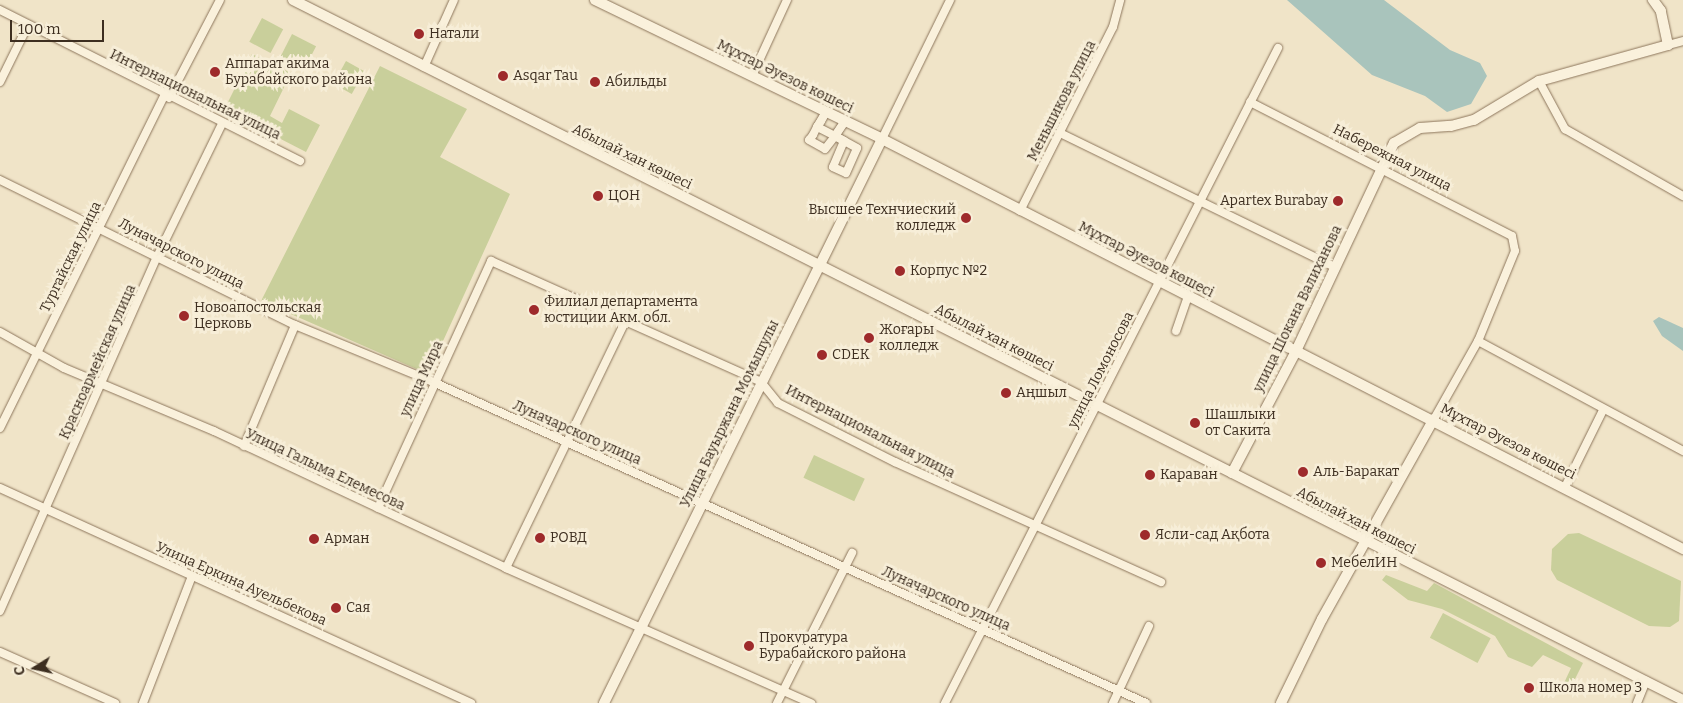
<!DOCTYPE html>
<html>
<head>
<meta charset="utf-8">
<style>
	body { margin:0 }
	#map { position:relative; width:1683px; height:703px; overflow:hidden; background:#f0e4c8; font-family:Bitter,serif }
	div>[style] { position:absolute }
	[style*='--x'] { left:calc(var(--x)*1px); top:calc(var(--y)*1px); width:calc(var(--w)*1px); rotate:calc(var(--a)*1deg) }
	.green>* { inset:0; background:#c9cf9b; transform-origin:0 0 }
	.water>* { inset:0; background:#a9c4bc }
	.roads { filter:drop-shadow(0 0 1px #8d765c) drop-shadow(0 0 1px #8d765c) }
	.street>* { height:8px; margin:-4px; padding:0 4px; transform-origin:4px; border-radius:4px; background:#faf1dc }
	.secondary>* { height:10px; margin:-5px; padding:0 5px; transform-origin:5px; border-radius:5px; background:#faf1dc }
	.dots>* { width:14px; height:14px; translate:-50% -50%; box-sizing:border-box; border:2px solid #f7eed8; border-radius:50% }
	span { translate:-50% -50%; white-space:nowrap; text-align:center; line-height:1.15; -webkit-text-stroke:5px #f7eed8; paint-order:stroke }
	.poi-label { font-size:14px; color:#3d2e20 }
	.left { translate:0 -50%; text-align:left }
	.right { translate:-100% -50%; text-align:right }
	.street-label { font-size:14px; color:#3d2e20 }
	.north { position:absolute; left:10px; top:643px; width:50px; height:50px; -webkit-text-stroke:4px #f7eed8; paint-order:stroke; rotate:260deg; font-size:14px; font-weight:700; line-height:20px; text-align:center; color:#3d2e20 }
	.north::after { content:''; display:block; margin:auto; width:18px; height:22px; background:#3d2e20; clip-path:polygon(50% 0,100% 100%,50% 72%,0 100%) }
	.scale { position:absolute; left:10px; top:20px; width:94px; height:22px; box-sizing:border-box; border:2px solid #3d2e20; border-top:0; padding-left:6px; font-size:15px; line-height:18px; white-space:nowrap; color:#3d2e20; -webkit-text-stroke:4px #f7eed8; paint-order:stroke }
</style>
</head>
<body>
<div id="map">
	<div class="green">
		<div style="left:262px;top:18px;width:24px;height:27px;rotate:28deg"></div>
		<div style="left:292px;top:34px;width:27px;height:26px;rotate:27deg"></div>
		<div style="clip-path:polygon(252px 54px,291px 73px,270px 116px,282px 123px,289px 109px,320px 125px,306px 152px,224px 110px)"></div>
		<div style="left:346px;top:61px;width:21px;height:26px;rotate:29deg"></div>
		<div style="clip-path:polygon(380px 66px,467px 109px,440px 157px,510px 194px,428px 374px,261px 301px)"></div>
		<div style="left:814px;top:455px;width:56px;height:25px;rotate:25deg"></div>
		<div style="clip-path:polygon(1579px 533px,1681px 581px,1679px 621px,1670px 627px,1649px 626px,1557px 580px,1551px 570px,1552px 549px,1568px 534px)"></div>
		<div style="clip-path:polygon(1386px 575px,1427px 591px,1434px 583px,1583px 663px,1570px 689px,1564px 683px,1571px 668px,1543px 655px,1532px 667px,1508px 657px,1495px 636px,1442px 609px,1408px 600px,1382px 580px)"></div>
		<div style="left:1443px;top:613px;width:54px;height:28px;rotate:28deg"></div>
	</div>
	<div class="water">
		<div style="clip-path:polygon(1287px 0,1384px 0,1450px 50px,1480px 63px,1487px 76px,1471px 104px,1447px 112px,1425px 96px,1372px 75px)"></div>
		<div style="clip-path:polygon(1659px 317px,1683px 328px,1683px 351px,1662px 336px,1653px 321px)"></div>
	</div>
	<div class="roads">
		<div class="street">
			<div style="--x:0;--y:10;--w:336;--a:26.7"></div>
			<div style="--x:1668;--y:45;--w:16;--a:-15"></div>
			<div style="--x:424;--y:67;--w:73;--a:-65.9"></div>
			<div style="--x:752;--y:76;--w:84;--a:-65.3"></div>
			<div style="--x:1539;--y:81;--w:55;--a:61.6"></div>
			<div style="--x:1565;--y:129;--w:136;--a:29.6"></div>
			<div style="--x:0;--y:82;--w:64;--a:-63.8"></div>
			<div style="--x:169;--y:98;--w:110;--a:-62.5"></div>
			<div style="--x:1250;--y:102;--w:294;--a:27.1"></div>
			<div style="--x:1512;--y:236;--w:15;--a:79"></div>
			<div style="--x:1515;--y:251;--w:97;--a:112.3"></div>
			<div style="--x:1478;--y:341;--w:90;--a:119.4"></div>
			<div style="--x:845;--y:121;--w:18;--a:124"></div>
			<div style="--x:835;--y:136;--w:10;--a:29"></div>
			<div style="--x:844;--y:141;--w:28;--a:113"></div>
			<div style="--x:833;--y:167;--w:14;--a:25"></div>
			<div style="--x:846;--y:173;--w:27;--a:-66"></div>
			<div style="--x:857;--y:148;--w:25;--a:-151"></div>
			<div style="--x:835;--y:136;--w:20;--a:-153"></div>
			<div style="--x:817;--y:127;--w:7;--a:-56"></div>
			<div style="--x:821;--y:121;--w:10;--a:-61"></div>
			<div style="--x:826;--y:112;--w:17;--a:121"></div>
			<div style="--x:817;--y:127;--w:9;--a:117"></div>
			<div style="--x:813;--y:135;--w:6;--a:129"></div>
			<div style="--x:809;--y:140;--w:18;--a:29"></div>
			<div style="--x:825;--y:149;--w:16;--a:-52"></div>
			<div style="--x:835;--y:136;--w:18;--a:-56"></div>
			<div style="--x:1060;--y:133;--w:306;--a:26"></div>
			<div style="--x:882;--y:139;--w:155;--a:-63.9"></div>
			<div style="--x:0;--y:180;--w:329;--a:26.2"></div>
			<div style="--x:295;--y:325;--w:149;--a:22.4"></div>
			<div style="--x:433;--y:382;--w:782;--a:24.24"></div>
			<div style="--x:1020;--y:211;--w:206;--a:-63.2"></div>
			<div style="--x:1113;--y:27;--w:28;--a:-75"></div>
			<div style="--x:1176;--y:331;--w:36;--a:-71"></div>
			<div style="--x:0;--y:332;--w:73;--a:29.4"></div>
			<div style="--x:64;--y:368;--w:163;--a:22.8"></div>
			<div style="--x:214;--y:431;--w:323;--a:25.1"></div>
			<div style="--x:506;--y:568;--w:334;--a:23.9"></div>
			<div style="--x:1478;--y:341;--w:233;--a:28.2"></div>
			<div style="--x:0;--y:428;--w:370;--a:-63.7"></div>
			<div style="--x:244;--y:446;--w:131;--a:-67.1"></div>
			<div style="--x:1565;--y:487;--w:86;--a:-63.7"></div>
			<div style="--x:0;--y:488;--w:518;--a:24.54"></div>
			<div style="--x:378;--y:508;--w:272;--a:-65.4"></div>
			<div style="--x:491;--y:261;--w:296;--a:24.1"></div>
			<div style="--x:761;--y:382;--w:27;--a:51"></div>
			<div style="--x:778;--y:403;--w:131;--a:26.8"></div>
			<div style="--x:895;--y:462;--w:292;--a:24.3"></div>
			<div style="--x:506;--y:568;--w:276;--a:-64.2"></div>
			<div style="--x:0;--y:611;--w:387;--a:-66.1"></div>
			<div style="--x:157;--y:257;--w:148;--a:-64"></div>
			<div style="--x:0;--y:652;--w:126;--a:23.9"></div>
			<div style="--x:143;--y:703;--w:136;--a:-68.9"></div>
			<div style="--x:777;--y:703;--w:168;--a:-63.4"></div>
			<div style="--x:945;--y:703;--w:735;--a:-63.05"></div>
			<div style="--x:1113;--y:703;--w:85;--a:-64.9"></div>
			<div style="--x:1637;--y:703;--w:24;--a:-68"></div>
		</div>
		<div class="secondary">
			<div style="--x:293;--y:0;--w:1556;--a:26.73"></div>
			<div style="--x:595;--y:0;--w:319;--a:25.8"></div>
			<div style="--x:882;--y:139;--w:900;--a:27.11"></div>
			<div style="--x:1232;--y:473;--w:138;--a:-62.3"></div>
			<div style="--x:1296;--y:351;--w:230;--a:-64.8"></div>
			<div style="--x:1394;--y:143;--w:30;--a:-30"></div>
			<div style="--x:1420;--y:128;--w:31;--a:-4"></div>
			<div style="--x:1451;--y:126;--w:24;--a:-15"></div>
			<div style="--x:1474;--y:120;--w:76;--a:-31"></div>
			<div style="--x:1539;--y:81;--w:134;--a:-15.6"></div>
			<div style="--x:1668;--y:45;--w:35;--a:-102"></div>
			<div style="--x:1661;--y:11;--w:14;--a:-126"></div>
			<div style="--x:604;--y:703;--w:629;--a:-63.76"></div>
			<div style="--x:1281;--y:703;--w:93;--a:-64"></div>
			<div style="--x:1322;--y:619;--w:229;--a:-60.8"></div>
		</div>
	</div>
	<div class="dots">
		<div style="left:419px;top:34px;background:#9e2a2b"></div>
		<div style="left:215px;top:72px;background:#9e2a2b"></div>
		<div style="left:503px;top:76px;background:#9e2a2b"></div>
		<div style="left:595px;top:82px;background:#9e2a2b"></div>
		<div style="left:598px;top:196px;background:#9e2a2b"></div>
		<div style="left:1338px;top:201px;background:#9e2a2b"></div>
		<div style="left:966px;top:218px;background:#9e2a2b"></div>
		<div style="left:900px;top:271px;background:#9e2a2b"></div>
		<div style="left:534px;top:310px;background:#9e2a2b"></div>
		<div style="left:184px;top:316px;background:#9e2a2b"></div>
		<div style="left:869px;top:338px;background:#9e2a2b"></div>
		<div style="left:822px;top:355px;background:#9e2a2b"></div>
		<div style="left:1006px;top:393px;background:#9e2a2b"></div>
		<div style="left:1195px;top:423px;background:#9e2a2b"></div>
		<div style="left:1303px;top:472px;background:#9e2a2b"></div>
		<div style="left:1150px;top:475px;background:#9e2a2b"></div>
		<div style="left:1145px;top:535px;background:#9e2a2b"></div>
		<div style="left:540px;top:538px;background:#9e2a2b"></div>
		<div style="left:314px;top:539px;background:#9e2a2b"></div>
		<div style="left:1321px;top:563px;background:#9e2a2b"></div>
		<div style="left:336px;top:608px;background:#9e2a2b"></div>
		<div style="left:749px;top:646px;background:#9e2a2b"></div>
		<div style="left:1529px;top:688px;background:#9e2a2b"></div>
	</div>
	<div class="poi-label">
		<span class="left" style="left:429px;top:34px">Натали</span>
		<span class="left" style="left:225px;top:72px">Аппарат акима<br>Бурабайского района</span>
		<span class="left" style="left:513px;top:76px">Asqar Tau</span>
		<span class="left" style="left:605px;top:82px">Абильды</span>
		<span class="left" style="left:608px;top:196px">ЦОН</span>
		<span class="right" style="left:1328px;top:201px">Apartex Burabay</span>
		<span class="right" style="left:956px;top:218px">Высшее Технчиеский<br>колледж</span>
		<span class="left" style="left:910px;top:271px">Корпус №2</span>
		<span class="left" style="left:544px;top:310px">Филиал департамента<br>юстиции Акм. обл.</span>
		<span class="left" style="left:194px;top:316px">Новоапостольская<br>Церковь</span>
		<span class="left" style="left:879px;top:338px">Жоғары<br>колледж</span>
		<span class="left" style="left:832px;top:355px">CDEK</span>
		<span class="left" style="left:1016px;top:393px">Аңшыл</span>
		<span class="left" style="left:1205px;top:423px">Шашлыки<br>от Сакита</span>
		<span class="left" style="left:1313px;top:472px">Аль-Баракат</span>
		<span class="left" style="left:1160px;top:475px">Караван</span>
		<span class="left" style="left:1155px;top:535px">Ясли-сад Ақбота</span>
		<span class="left" style="left:550px;top:538px">РОВД</span>
		<span class="left" style="left:324px;top:539px">Арман</span>
		<span class="left" style="left:1331px;top:563px">МебелИН</span>
		<span class="left" style="left:346px;top:608px">Сая</span>
		<span class="left" style="left:759px;top:646px">Прокуратура<br>Бурабайского района</span>
		<span class="left" style="left:1539px;top:688px">Школа номер 3</span>
	</div>
	<div class="street-label">
		<span style="left:785px;top:77px;rotate:26deg">Мұхтар Әуезов көшесі</span>
		<span style="left:195px;top:95px;rotate:26deg">Интернациональная улица</span>
		<span style="left:1062px;top:101px;rotate:-63deg">Меньшикова улица</span>
		<span style="left:632px;top:157px;rotate:26deg">Абылай хан көшесі</span>
		<span style="left:1392px;top:158px;rotate:27deg">Набережная улица</span>
		<span style="left:181px;top:254px;rotate:27deg">Луначарского улица</span>
		<span style="left:71px;top:257px;rotate:-64deg">Тургайская улица</span>
		<span style="left:1146px;top:260px;rotate:27deg">Мұхтар Әуезов көшесі</span>
		<span style="left:1298px;top:309px;rotate:-64deg">улица Шокана Валиханова</span>
		<span style="left:994px;top:338px;rotate:27deg">Абылай хан көшесі</span>
		<span style="left:98px;top:362px;rotate:-66deg">Красноармейская улица</span>
		<span style="left:1101px;top:370px;rotate:-63deg">улица Ломоносова</span>
		<span style="left:422px;top:379px;rotate:-65deg">улица Мира</span>
		<span style="left:730px;top:414px;rotate:-64deg">Улица Бауыржана Момышулы</span>
		<span style="left:870px;top:432px;rotate:27deg">Интернациональная улица</span>
		<span style="left:577px;top:433px;rotate:24deg">Луначарского улица</span>
		<span style="left:1508px;top:442px;rotate:27deg">Мұхтар Әуезов көшесі</span>
		<span style="left:325px;top:470px;rotate:25deg">Улица Галыма Елемесова</span>
		<span style="left:1356px;top:521px;rotate:27deg">Абылай хан көшесі</span>
		<span style="left:241px;top:584px;rotate:24deg">Улица Еркина Ауельбекова</span>
		<span style="left:946px;top:599px;rotate:24deg">Луначарского улица</span>
	</div>
	<div class="north">С</div>
	<div class="scale">100 m</div>
</div>
</body>
</html>
